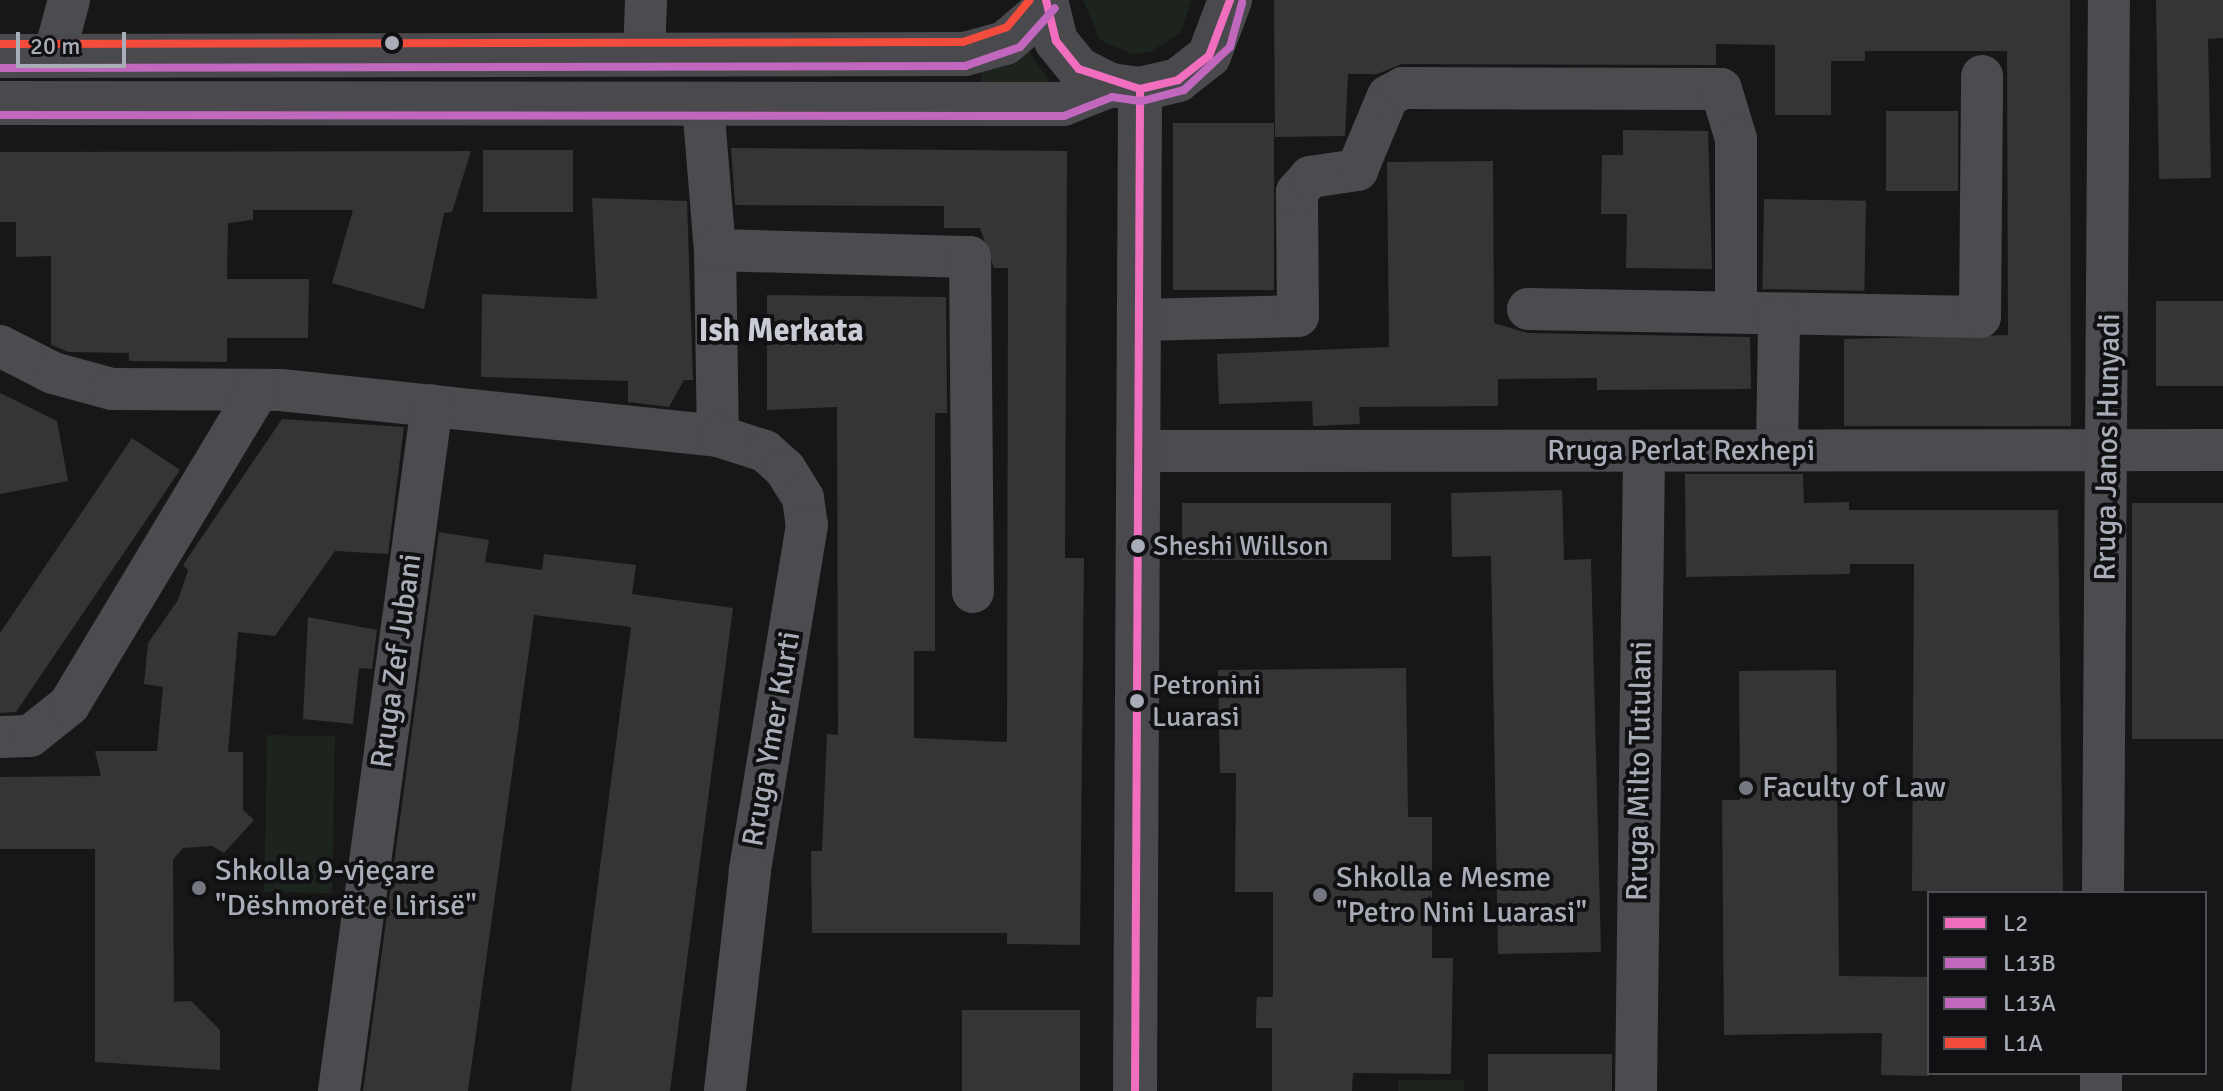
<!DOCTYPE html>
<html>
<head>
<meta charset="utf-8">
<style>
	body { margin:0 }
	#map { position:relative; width:2223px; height:1091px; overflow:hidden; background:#171717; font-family:Signika,sans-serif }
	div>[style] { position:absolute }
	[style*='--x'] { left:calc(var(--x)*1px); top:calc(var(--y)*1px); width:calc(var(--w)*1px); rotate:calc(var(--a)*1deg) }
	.green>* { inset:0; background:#1d241e; transform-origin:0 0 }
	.building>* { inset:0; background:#353536; transform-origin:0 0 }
	.minor>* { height:42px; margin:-21px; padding:0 21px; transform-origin:21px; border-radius:21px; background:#4b4c50 }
	.secondary>* { height:44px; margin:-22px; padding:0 22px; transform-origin:22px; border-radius:22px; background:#4a4a4e }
	.bus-1>* { height:8px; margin:-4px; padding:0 4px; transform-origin:4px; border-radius:4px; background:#f06ebd }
	.bus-2>* { height:8px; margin:-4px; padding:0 4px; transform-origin:4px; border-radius:4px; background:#c167be }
	.bus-3>* { height:8px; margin:-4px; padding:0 4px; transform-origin:4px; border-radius:4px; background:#c167be }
	.bus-4>* { height:8px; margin:-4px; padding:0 4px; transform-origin:4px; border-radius:4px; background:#f34c3d }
	.dots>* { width:22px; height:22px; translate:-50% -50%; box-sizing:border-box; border:4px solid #111113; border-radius:50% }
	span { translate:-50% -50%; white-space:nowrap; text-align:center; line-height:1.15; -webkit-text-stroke:8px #111113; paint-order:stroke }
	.bus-label { font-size:28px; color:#a8adb8 }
	.left { translate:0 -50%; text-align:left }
	.street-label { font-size:30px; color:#a8adb8 }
	.poi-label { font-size:30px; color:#a8adb8 }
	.neighbourhood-label { font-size:32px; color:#c9ccd4; font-weight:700 }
	.legend { position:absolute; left:1927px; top:891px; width:280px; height:184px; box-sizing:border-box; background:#111113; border:2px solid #4d4f55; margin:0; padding:10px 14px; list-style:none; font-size:24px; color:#a8adb8 }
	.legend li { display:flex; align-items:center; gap:16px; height:40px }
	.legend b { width:40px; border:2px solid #4d4f55 }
	.scale { position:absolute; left:16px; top:32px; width:110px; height:36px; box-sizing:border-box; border:4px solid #a8adb8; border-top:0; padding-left:10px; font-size:24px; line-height:28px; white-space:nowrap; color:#a8adb8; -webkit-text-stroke:6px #111113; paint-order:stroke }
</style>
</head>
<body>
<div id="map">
	<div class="green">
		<div style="clip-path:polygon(1083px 0,1191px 0,1181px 33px,1150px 52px,1132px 54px,1100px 40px)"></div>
		<div style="clip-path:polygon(1029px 51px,1051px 84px,981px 85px,981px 72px)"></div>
		<div style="left:267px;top:735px;width:68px;height:157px;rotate:1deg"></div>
		<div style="left:1398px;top:1080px;width:66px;height:11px"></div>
	</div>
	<div class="building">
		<div style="clip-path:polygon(1274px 0,2070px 0,2071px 426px,1844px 426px,1844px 339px,2008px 335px,2007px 51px,1865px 51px,1865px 61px,1831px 61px,1831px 115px,1775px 115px,1775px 45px,1716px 44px,1716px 65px,1402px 64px,1377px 74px,1348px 74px,1345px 136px,1275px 137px)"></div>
		<div style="clip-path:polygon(2156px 0,2223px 0,2223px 38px,2208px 39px,2211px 178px,2159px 179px)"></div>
		<div style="left:1886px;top:111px;width:72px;height:80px"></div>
		<div style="left:1274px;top:123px;width:167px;height:101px;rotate:90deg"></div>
		<div style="clip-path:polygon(1623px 130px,1708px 131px,1712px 269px,1626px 268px,1627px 214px,1601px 214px,1602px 155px,1623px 155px)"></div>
		<div style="clip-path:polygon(731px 148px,1067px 151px,1065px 558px,1084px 558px,1080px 945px,1007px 944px,1007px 933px,812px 933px,811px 851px,822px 851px,827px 734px,838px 735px,837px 407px,767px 410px,767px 295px,946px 297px,947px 413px,935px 413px,935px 651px,914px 651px,914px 738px,1007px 742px,1008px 268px,994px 268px,980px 228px,944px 228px,944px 206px,735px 205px)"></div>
		<div style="left:573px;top:150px;width:62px;height:90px;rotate:90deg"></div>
		<div style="clip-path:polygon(471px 151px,452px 212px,444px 213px,424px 309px,332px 283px,353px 210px,253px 210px,253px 220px,228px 223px,227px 279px,309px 279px,308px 338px,227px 338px,227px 362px,129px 361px,129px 353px,69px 352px,51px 345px,51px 256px,16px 257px,16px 222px,0 222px,0 152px)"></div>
		<div style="clip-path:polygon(1493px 161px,1494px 323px,1528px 333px,1750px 337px,1751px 389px,1597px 390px,1597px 378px,1498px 379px,1498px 406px,1359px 407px,1360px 424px,1313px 426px,1312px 401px,1219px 404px,1217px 354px,1389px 347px,1387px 162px)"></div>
		<div style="clip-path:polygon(592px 198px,687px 201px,693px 380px,684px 380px,669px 407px,628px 402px,628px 381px,481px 377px,482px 294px,597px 299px)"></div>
		<div style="left:1764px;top:199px;width:102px;height:90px;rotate:1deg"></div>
		<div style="left:2156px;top:301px;width:67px;height:85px"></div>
		<div style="clip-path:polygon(0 393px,57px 421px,68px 481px,0 494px)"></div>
		<div style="clip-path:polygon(282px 419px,404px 427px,388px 554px,335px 551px,275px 636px,238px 632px,228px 752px,243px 752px,243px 810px,254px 820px,224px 853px,212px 846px,183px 848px,173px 860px,174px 1002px,191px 1001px,220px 1030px,220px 1070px,95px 1062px,95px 849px,0 849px,0 777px,101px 776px,95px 751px,157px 751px,163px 687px,144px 684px,148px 643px,178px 600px,188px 570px,183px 565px)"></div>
		<div style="clip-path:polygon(132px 438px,180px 470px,16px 712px,0 713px,0 633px)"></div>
		<div style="clip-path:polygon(1685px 474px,1803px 474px,1804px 503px,1849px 502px,1849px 510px,2058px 510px,2063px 892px,1912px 891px,1914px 564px,1850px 564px,1850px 574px,1686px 577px)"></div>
		<div style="clip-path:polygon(1562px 490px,1564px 560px,1591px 559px,1601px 952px,1498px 954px,1491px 556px,1452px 557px,1451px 493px)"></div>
		<div style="left:1182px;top:503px;width:209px;height:57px"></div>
		<div style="left:2132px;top:503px;width:91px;height:236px"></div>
		<div style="clip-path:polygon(439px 532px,489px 540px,485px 562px,542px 570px,544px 554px,636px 565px,632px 594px,733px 608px,670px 1091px,571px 1091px,631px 627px,534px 615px,468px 1091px,363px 1091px)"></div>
		<div style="clip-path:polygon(308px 617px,377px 630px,372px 669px,359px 668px,353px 724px,303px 719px)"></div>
		<div style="clip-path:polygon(1406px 668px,1408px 817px,1432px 817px,1432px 958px,1453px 958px,1451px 1074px,1353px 1073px,1352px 1091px,1272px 1091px,1272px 1028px,1256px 1028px,1256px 1014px,1257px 997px,1273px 997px,1273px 892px,1235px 892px,1236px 773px,1220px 773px,1218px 670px)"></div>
		<div style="clip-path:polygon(1836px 670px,1839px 976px,1929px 977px,1929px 1076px,1881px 1075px,1882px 1033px,1724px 1035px,1722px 800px,1740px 800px,1739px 671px)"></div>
		<div style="left:962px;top:1010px;width:118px;height:81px"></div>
		<div style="left:1488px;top:1054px;width:124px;height:37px"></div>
	</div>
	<div class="minor">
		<div style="--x:644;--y:55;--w:55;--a:-87.9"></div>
		<div style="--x:54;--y:56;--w:58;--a:-75"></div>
		<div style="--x:703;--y:105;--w:145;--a:85.3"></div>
		<div style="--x:715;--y:250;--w:186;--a:89.1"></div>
		<div style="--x:715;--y:250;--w:255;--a:1.6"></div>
		<div style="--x:970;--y:257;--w:335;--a:89.5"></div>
		<div style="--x:1528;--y:309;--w:452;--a:1"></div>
		<div style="--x:1980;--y:317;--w:241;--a:-89.5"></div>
		<div style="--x:1139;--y:320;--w:159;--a:-1.4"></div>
		<div style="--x:1298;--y:316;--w:124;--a:-90.5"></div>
		<div style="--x:1297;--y:192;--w:20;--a:-49"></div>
		<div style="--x:1310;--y:177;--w:48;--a:-8.5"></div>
		<div style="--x:1357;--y:170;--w:80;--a:-67.3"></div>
		<div style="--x:1388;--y:96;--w:17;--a:-28"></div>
		<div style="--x:1403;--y:88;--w:318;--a:0.2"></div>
		<div style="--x:1721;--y:89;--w:52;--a:73.3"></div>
		<div style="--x:1736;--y:139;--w:171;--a:90"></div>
		<div style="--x:0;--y:346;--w:59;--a:27"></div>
		<div style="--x:53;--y:373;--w:61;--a:15.2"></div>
		<div style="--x:112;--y:389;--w:169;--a:0.3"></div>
		<div style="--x:281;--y:390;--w:439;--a:6"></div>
		<div style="--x:718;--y:436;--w:49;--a:17.7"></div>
		<div style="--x:765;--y:451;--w:27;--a:42"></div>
		<div style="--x:785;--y:469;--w:34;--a:58"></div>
		<div style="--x:803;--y:498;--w:27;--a:82"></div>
		<div style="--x:807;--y:525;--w:351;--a:99.4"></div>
		<div style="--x:750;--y:871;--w:221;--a:96.5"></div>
		<div style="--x:1777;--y:449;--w:134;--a:-89.1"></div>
		<div style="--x:1138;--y:451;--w:1085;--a:-0.05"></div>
		<div style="--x:0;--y:737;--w:30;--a:-2"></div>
		<div style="--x:30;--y:736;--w:50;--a:-38.5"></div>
		<div style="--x:69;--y:705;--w:367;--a:-59"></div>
		<div style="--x:2103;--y:893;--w:893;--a:-89.62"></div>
		<div style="--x:339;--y:1091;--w:692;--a:-82.28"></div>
		<div style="--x:1636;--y:1091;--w:640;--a:-89.28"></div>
		<div style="--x:2101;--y:1091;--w:18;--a:-90"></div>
	</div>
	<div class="secondary">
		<div style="--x:1046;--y:0;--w:42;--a:76.3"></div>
		<div style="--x:1056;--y:41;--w:36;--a:51"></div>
		<div style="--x:1079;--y:69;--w:36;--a:27"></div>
		<div style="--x:1111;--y:85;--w:29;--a:8"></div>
		<div style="--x:1140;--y:89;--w:39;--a:-13"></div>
		<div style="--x:1178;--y:80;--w:39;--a:-38"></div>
		<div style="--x:1209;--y:56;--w:60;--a:-69.4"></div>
		<div style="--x:0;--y:56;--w:965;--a:-0.12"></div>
		<div style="--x:965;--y:54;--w:41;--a:-15.4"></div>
		<div style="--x:1005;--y:43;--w:54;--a:-40.5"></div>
		<div style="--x:0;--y:103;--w:1063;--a:0.05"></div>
		<div style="--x:1063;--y:104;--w:52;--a:-21.6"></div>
		<div style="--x:1135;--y:1091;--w:1002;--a:-89.71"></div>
	</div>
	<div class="bus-1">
		<div style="--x:1046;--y:0;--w:42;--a:76.3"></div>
		<div style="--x:1056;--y:41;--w:36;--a:51"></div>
		<div style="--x:1079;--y:69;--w:64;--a:18.2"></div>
		<div style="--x:1140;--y:89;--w:39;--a:-13"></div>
		<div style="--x:1178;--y:80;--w:39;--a:-38"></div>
		<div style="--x:1209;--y:56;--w:60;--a:-69.4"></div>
		<div style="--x:1135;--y:1091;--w:1002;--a:-89.71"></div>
	</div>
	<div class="bus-2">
		<div style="--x:0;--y:115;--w:1064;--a:0.05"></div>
		<div style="--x:1064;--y:116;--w:52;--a:-21.6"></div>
		<div style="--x:1112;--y:97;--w:30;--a:8"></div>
		<div style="--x:1142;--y:101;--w:43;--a:-14.7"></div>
		<div style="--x:1184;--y:90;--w:63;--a:-43.1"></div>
		<div style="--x:1230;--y:47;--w:46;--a:-74.7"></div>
	</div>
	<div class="bus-3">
		<div style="--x:0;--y:68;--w:965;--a:-0.12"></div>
		<div style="--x:965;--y:66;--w:58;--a:-19.1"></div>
		<div style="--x:1020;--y:47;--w:52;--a:-48.1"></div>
	</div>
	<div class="bus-4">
		<div style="--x:0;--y:44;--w:963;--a:-0.12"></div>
		<div style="--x:963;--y:42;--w:46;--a:-18.8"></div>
		<div style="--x:1007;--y:27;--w:35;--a:-50"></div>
	</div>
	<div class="dots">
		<div style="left:392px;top:43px;background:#a8adb8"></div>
		<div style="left:1138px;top:546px;background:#a8adb8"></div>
		<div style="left:1137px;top:701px;background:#a8adb8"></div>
		<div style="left:1746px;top:788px;background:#757880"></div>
		<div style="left:199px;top:888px;background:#757880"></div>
		<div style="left:1320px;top:895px;background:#757880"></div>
	</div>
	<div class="bus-label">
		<span class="left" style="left:1153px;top:546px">Sheshi Willson</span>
		<span class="left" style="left:1152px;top:701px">Petronini<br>Luarasi</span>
	</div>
	<div class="street-label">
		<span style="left:2108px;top:447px;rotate:-89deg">Rruga Janos Hunyadi</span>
		<span style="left:1681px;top:451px">Rruga Perlat Rexhepi</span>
		<span style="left:397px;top:661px;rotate:-82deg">Rruga Zef Jubani</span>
		<span style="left:772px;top:739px;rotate:-80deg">Rruga Ymer Kurti</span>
		<span style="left:1640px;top:771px;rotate:-89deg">Rruga Milto Tutulani</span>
	</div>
	<div class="poi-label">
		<span class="left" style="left:1762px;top:788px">Faculty of Law</span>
		<span class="left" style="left:215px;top:888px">Shkolla 9-vjeçare<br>"Dëshmorët e Lirisë"</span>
		<span class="left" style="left:1336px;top:895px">Shkolla e Mesme<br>"Petro Nini Luarasi"</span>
	</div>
	<div class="neighbourhood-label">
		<span style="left:781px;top:331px">Ish Merkata</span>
	</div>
	<ul class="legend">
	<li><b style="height:10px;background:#f06ebd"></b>L2</li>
	<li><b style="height:10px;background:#c167be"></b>L13B</li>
	<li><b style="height:10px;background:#c167be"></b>L13A</li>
	<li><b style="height:10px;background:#f34c3d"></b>L1A</li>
	</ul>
	<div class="scale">20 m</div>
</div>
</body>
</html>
